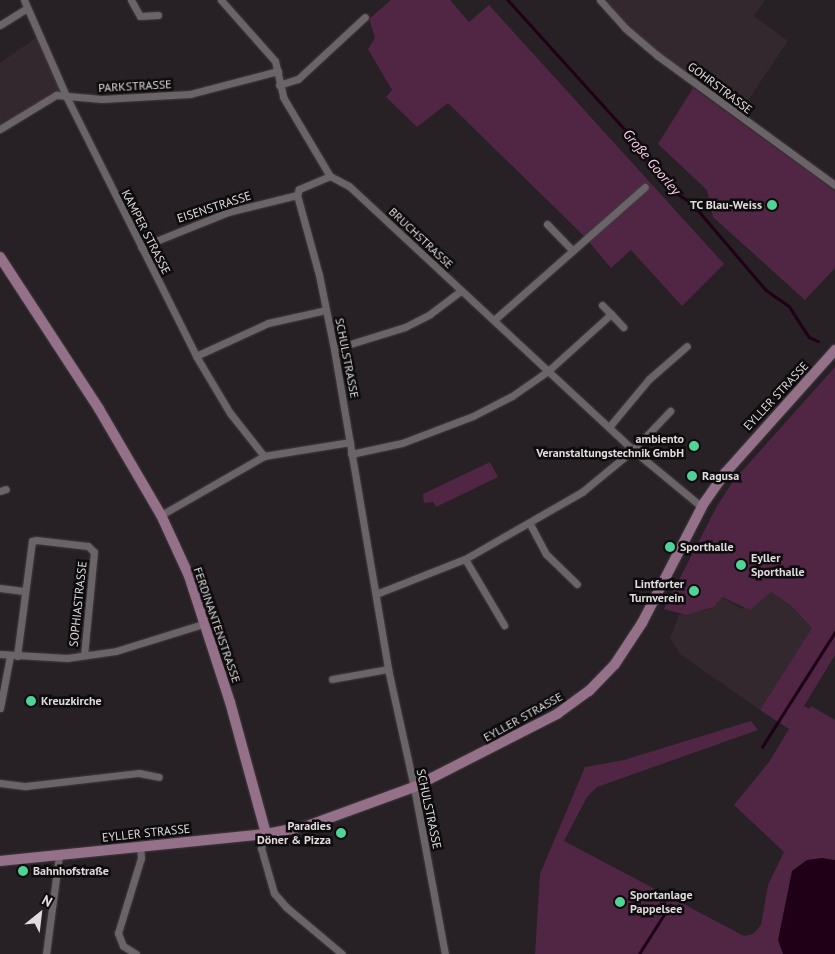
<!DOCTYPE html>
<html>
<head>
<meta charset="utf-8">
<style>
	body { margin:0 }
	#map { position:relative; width:835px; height:954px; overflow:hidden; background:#272025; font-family:"PT Sans",sans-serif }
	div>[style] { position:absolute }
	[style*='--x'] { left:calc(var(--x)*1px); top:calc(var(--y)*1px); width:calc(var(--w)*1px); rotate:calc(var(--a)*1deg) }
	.built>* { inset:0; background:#34282f }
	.green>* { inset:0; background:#512644 }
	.water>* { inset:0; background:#1f0016 }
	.stream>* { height:2.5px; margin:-1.25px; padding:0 1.25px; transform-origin:1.25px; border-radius:1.25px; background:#1f0016 }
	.roads { filter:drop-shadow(0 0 1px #423c40) drop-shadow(0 0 1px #423c40) }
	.street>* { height:7px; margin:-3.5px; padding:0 3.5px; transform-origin:3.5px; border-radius:3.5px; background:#6a6367 }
	.secondary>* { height:10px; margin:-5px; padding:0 5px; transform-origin:5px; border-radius:5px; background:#957189 }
	.dots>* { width:14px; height:14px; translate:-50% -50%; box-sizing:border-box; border:2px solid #0e0b0d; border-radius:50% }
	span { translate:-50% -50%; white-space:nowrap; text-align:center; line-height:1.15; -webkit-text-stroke:5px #0e0b0d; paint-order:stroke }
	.street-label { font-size:12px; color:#dfdbde }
	.poi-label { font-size:12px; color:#dfdbde; font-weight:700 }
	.right { translate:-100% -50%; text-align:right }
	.left { translate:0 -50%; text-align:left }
	.water-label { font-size:14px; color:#f8cce8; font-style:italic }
	.north { position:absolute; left:15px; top:889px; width:50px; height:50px; -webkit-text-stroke:4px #0e0b0d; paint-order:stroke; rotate:29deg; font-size:14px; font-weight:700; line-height:20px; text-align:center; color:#dfdbde }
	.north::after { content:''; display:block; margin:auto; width:18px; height:22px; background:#dfdbde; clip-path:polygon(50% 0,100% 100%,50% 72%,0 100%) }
</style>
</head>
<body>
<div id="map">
	<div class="built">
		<div style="clip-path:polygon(604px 0,765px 0,754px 16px,788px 41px,740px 112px,658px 52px,629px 28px)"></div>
		<div style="clip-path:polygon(37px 37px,60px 90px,58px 99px,0 132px,0 63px)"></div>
		<div style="clip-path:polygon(771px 592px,789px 605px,812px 628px,760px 710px,680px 654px,670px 638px,679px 615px,710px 609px,721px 597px,741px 609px)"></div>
	</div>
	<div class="green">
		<div style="clip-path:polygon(391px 0,450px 0,469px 22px,489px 5px,724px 264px,682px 306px,631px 250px,611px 268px,585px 237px,448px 103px,417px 127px,386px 97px,392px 90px,368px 49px,375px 38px,369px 19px)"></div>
		<div style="clip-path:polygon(693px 88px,835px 191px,835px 268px,805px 300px,713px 217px,707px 190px,658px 144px)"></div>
		<div style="clip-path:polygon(835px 367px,835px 655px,804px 706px,809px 709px,811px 706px,835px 720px,835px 954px,535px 954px,540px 874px,585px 767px,624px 760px,751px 721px,758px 730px,597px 787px,587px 797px,564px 841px,744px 936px,753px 934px,761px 925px,768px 885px,784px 852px,734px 805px,769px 762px,789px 729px,760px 710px,812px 628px,790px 605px,771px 592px,750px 610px,722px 597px,714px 607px,686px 615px,664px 609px,717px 506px,734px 480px)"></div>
		<div style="clip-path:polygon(490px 462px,498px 477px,436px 507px,433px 502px,424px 503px,423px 494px)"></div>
	</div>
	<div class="water">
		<div style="clip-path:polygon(822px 858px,835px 860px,835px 954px,783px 954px,778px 940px,792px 871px,807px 860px)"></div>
	</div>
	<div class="stream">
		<div style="--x:508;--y:0;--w:237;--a:47.9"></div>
		<div style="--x:667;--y:176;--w:19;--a:62"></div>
		<div style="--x:676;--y:193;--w:19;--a:32"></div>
		<div style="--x:692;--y:203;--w:114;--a:49.6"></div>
		<div style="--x:766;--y:290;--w:28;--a:35"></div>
		<div style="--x:789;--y:306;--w:37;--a:57"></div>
		<div style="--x:809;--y:337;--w:10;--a:24"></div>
		<div style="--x:762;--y:747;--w:136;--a:-57.6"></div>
		<div style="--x:639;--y:954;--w:58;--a:-57.7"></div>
	</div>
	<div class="roads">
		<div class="street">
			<div style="--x:24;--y:0;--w:107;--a:66.3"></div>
			<div style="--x:67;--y:98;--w:288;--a:63.4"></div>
			<div style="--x:196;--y:356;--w:66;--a:59.2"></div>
			<div style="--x:230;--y:413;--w:55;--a:51.7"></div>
			<div style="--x:131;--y:0;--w:18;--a:61"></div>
			<div style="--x:140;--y:16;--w:18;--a:-3"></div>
			<div style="--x:221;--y:0;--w:81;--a:48.5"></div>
			<div style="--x:275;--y:61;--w:37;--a:77"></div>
			<div style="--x:283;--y:97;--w:92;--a:59.3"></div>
			<div style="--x:330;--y:176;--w:21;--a:28"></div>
			<div style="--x:349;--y:186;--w:388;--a:42.9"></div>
			<div style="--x:633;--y:450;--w:89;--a:39.6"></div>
			<div style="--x:600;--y:0;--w:38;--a:48"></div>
			<div style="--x:625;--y:28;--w:43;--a:40.3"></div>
			<div style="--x:658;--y:56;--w:219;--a:36.1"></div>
			<div style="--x:0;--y:25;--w:32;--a:-32"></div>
			<div style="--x:279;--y:85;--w:20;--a:-18"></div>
			<div style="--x:298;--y:79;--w:91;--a:-42.8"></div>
			<div style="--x:0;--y:129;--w:66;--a:-31.3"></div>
			<div style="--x:56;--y:95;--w:46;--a:5"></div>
			<div style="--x:102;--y:99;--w:88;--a:-3.3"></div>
			<div style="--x:190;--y:94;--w:91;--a:-14.6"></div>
			<div style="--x:330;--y:176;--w:34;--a:157"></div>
			<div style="--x:299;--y:189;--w:6;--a:108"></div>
			<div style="--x:297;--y:195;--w:83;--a:74.6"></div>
			<div style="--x:319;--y:275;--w:76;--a:78.5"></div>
			<div style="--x:334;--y:349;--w:325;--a:80.4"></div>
			<div style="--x:388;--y:669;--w:121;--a:77.6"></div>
			<div style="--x:414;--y:787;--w:170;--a:79.5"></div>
			<div style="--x:547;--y:224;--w:37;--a:46"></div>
			<div style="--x:141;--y:247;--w:94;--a:-21.9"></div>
			<div style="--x:228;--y:212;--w:71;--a:-13.8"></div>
			<div style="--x:602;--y:305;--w:13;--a:45"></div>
			<div style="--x:494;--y:320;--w:201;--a:-41.4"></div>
			<div style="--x:334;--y:349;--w:74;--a:-17.2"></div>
			<div style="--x:405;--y:327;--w:28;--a:-27"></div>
			<div style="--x:430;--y:314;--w:38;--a:-37"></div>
			<div style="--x:196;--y:356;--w:79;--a:-24.6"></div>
			<div style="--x:268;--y:323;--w:59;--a:-12.6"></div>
			<div style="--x:609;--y:427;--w:62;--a:-50.2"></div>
			<div style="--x:649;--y:379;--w:50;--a:-41"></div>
			<div style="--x:351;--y:454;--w:52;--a:-12.2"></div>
			<div style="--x:402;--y:443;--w:76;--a:-20.8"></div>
			<div style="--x:473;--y:416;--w:44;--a:-27.1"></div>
			<div style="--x:512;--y:396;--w:44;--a:-34.8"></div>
			<div style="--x:548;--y:371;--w:85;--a:-42.1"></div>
			<div style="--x:611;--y:314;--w:18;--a:47"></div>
			<div style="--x:0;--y:491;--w:6;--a:-18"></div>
			<div style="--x:161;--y:515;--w:119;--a:-29.8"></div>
			<div style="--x:264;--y:456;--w:87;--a:-9.2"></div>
			<div style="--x:530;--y:524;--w:34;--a:62"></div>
			<div style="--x:546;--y:554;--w:43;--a:44.1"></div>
			<div style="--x:465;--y:559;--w:77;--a:59.4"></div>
			<div style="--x:0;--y:588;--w:24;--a:7"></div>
			<div style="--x:376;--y:594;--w:96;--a:-21.5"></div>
			<div style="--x:465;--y:559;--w:135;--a:-29.8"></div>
			<div style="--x:582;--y:492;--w:66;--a:-39.5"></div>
			<div style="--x:633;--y:450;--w:54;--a:-46.5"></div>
			<div style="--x:0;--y:654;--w:67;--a:3.4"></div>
			<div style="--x:67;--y:658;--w:49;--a:-8.1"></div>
			<div style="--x:116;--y:651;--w:94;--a:-17.3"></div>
			<div style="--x:17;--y:656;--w:116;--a:-82.6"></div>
			<div style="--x:32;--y:541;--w:4;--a:-14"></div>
			<div style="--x:36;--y:540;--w:52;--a:6.6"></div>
			<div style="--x:88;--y:546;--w:8;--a:45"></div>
			<div style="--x:94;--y:552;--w:103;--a:95.5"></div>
			<div style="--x:332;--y:679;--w:57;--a:-10.1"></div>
			<div style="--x:0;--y:708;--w:53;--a:-79.1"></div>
			<div style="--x:0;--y:783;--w:26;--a:7"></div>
			<div style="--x:26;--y:786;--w:114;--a:-6.6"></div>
			<div style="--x:139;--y:773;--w:20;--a:11"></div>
			<div style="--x:266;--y:834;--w:15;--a:110"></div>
			<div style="--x:261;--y:848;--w:47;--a:73.9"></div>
			<div style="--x:274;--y:893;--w:18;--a:49"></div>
			<div style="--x:286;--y:907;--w:73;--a:40"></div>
			<div style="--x:46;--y:954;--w:100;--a:-82.5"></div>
			<div style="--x:136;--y:954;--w:15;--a:-148"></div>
			<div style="--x:123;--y:946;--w:14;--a:-111"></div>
			<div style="--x:118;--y:933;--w:78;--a:-73"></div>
			<div style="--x:141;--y:858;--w:12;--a:-95"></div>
		</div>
		<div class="secondary">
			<div style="--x:0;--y:257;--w:181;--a:56.9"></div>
			<div style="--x:99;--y:409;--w:123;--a:59.7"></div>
			<div style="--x:161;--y:515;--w:67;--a:65.3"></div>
			<div style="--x:189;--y:576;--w:133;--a:72"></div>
			<div style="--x:230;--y:702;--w:137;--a:74.7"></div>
			<div style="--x:0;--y:861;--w:267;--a:-5.8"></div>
			<div style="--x:266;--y:834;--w:42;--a:-11"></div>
			<div style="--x:307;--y:826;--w:114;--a:-20"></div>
			<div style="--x:414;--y:787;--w:161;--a:-27"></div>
			<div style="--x:557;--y:714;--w:39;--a:-36"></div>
			<div style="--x:589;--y:691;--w:37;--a:-46"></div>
			<div style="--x:615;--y:664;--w:49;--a:-56.6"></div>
			<div style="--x:642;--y:623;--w:135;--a:-62.7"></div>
			<div style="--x:704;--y:503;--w:38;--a:-55"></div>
			<div style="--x:726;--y:472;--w:164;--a:-48.2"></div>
		</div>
	</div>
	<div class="dots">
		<div style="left:772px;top:205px;background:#51d398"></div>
		<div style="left:694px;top:446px;background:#51d398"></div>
		<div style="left:692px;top:476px;background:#51d398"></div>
		<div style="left:670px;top:547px;background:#51d398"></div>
		<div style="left:741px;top:565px;background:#51d398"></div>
		<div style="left:694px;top:591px;background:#51d398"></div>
		<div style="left:31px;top:701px;background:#51d398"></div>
		<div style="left:341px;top:833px;background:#51d398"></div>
		<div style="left:23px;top:871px;background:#51d398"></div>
		<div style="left:620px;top:902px;background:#51d398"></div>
	</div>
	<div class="street-label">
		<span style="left:135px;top:86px;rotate:-3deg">PARKSTRASSE</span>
		<span style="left:720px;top:88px;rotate:37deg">GOHRSTRASSE</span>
		<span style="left:214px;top:207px;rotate:-18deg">EISENSTRASSE</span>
		<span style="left:146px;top:232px;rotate:63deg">KAMPER STRASSE</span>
		<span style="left:421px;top:238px;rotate:43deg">BRUCHSTRASSE</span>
		<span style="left:347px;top:358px;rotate:79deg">SCHULSTRASSE</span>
		<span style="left:776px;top:396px;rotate:-47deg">EYLLER STRASSE</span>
		<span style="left:78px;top:604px;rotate:-84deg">SOPHIASTRASSE</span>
		<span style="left:217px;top:625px;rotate:71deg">FERDINANTENSTRASSE</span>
		<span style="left:523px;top:717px;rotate:-29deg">EYLLER STRASSE</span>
		<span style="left:429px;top:809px;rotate:78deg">SCHULSTRASSE</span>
		<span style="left:146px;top:833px;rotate:-6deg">EYLLER STRASSE</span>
	</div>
	<div class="poi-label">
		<span class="right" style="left:762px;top:205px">TC Blau-Weiss</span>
		<span class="right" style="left:684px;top:446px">ambiento<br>Veranstaltungstechnik GmbH</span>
		<span class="left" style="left:702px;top:476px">Ragusa</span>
		<span class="left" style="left:680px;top:547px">Sporthalle</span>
		<span class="left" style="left:751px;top:565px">Eyller<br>Sporthalle</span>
		<span class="right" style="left:684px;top:591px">Lintforter<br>Turnverein</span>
		<span class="left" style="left:41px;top:701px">Kreuzkirche</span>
		<span class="right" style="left:331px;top:833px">Paradies<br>Döner &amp; Pizza</span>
		<span class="left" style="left:33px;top:871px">Bahnhofstraße</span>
		<span class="left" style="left:630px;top:902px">Sportanlage<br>Pappelsee</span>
	</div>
	<div class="water-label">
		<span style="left:652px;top:162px;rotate:50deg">Große Goorley</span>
	</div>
	<div class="north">N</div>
</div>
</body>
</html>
